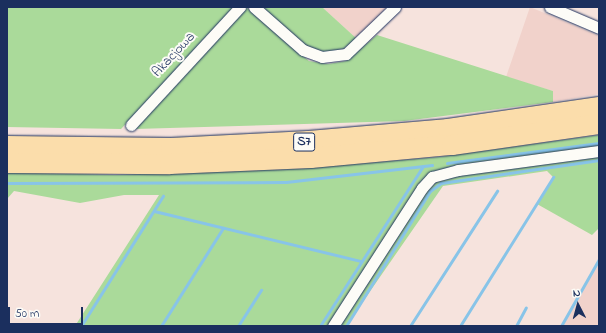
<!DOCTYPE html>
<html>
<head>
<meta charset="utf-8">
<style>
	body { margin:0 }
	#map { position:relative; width:606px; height:333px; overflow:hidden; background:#f6e3dd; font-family:"Indie Flower",sans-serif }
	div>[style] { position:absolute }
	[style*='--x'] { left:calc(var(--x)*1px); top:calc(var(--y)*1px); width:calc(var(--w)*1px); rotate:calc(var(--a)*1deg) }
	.built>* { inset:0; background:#f1d2cb }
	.green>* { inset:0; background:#aada9a }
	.stream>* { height:3px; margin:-1.5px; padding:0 1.5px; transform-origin:1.5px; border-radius:1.5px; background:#88c4e8 }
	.roads { filter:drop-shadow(0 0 1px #1b2f5e) drop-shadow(0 0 1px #1b2f5e) }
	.minor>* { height:11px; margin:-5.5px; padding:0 5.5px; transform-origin:5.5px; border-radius:5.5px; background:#fdfcf7 }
	.motorway>* { height:20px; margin:-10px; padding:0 10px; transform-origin:10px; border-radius:10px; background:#fbddab }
	span { translate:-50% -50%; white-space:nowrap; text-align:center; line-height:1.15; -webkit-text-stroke:4px #fdfcf7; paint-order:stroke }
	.shield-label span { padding:1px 3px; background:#fdfcf7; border:1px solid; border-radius:3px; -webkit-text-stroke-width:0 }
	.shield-label { font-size:13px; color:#1b2f5e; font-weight:700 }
	.street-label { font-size:14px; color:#1b2f5e }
	.frame { position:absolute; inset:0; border:8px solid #1b2f5e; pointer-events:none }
	.north { position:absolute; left:558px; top:285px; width:40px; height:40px; -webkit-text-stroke:3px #fdfcf7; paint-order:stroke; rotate:354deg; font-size:11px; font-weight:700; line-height:16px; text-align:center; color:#1b2f5e }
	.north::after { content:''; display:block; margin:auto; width:14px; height:18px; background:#1b2f5e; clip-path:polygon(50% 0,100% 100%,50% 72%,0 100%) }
	.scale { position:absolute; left:8px; top:307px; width:75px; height:18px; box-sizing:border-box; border:2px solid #1b2f5e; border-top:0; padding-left:5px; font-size:12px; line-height:14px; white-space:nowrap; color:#1b2f5e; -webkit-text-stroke:3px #fdfcf7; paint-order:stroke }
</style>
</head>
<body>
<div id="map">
	<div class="built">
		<div style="clip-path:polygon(322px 7px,387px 7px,357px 39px)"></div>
		<div style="clip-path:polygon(530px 7px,599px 36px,599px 94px,553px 102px,553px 91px,506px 77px)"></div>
		<div style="clip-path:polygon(599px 259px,599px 326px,561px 326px,575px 306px)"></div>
	</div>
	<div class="green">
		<div style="clip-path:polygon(7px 7px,234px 7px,121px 129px,7px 127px)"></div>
		<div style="clip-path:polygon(246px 7px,309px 61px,328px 64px,346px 61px,377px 35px,553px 91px,553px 102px,404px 121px,135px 129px)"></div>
		<div style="clip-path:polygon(260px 7px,322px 7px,357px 39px,343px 49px,325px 53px,310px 49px)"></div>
		<div style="clip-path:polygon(599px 135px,599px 228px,592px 235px,537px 204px,553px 177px,547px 171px,443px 186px,346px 326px,75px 326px,159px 195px,124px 195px,80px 203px,14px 191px,7px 199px,7px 172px,115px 175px,294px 169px,439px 157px)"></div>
	</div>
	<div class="stream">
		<div style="--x:447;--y:163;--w:153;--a:-7.5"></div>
		<div style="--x:7;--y:183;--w:279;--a:-0.2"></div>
		<div style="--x:286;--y:182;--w:147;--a:-6.6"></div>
		<div style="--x:154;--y:211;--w:212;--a:13.6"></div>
		<div style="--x:81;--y:326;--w:154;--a:-57.8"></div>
		<div style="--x:161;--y:326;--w:116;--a:-57.7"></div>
		<div style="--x:238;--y:326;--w:43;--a:-57.4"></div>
		<div style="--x:320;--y:326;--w:190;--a:-57.2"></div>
		<div style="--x:346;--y:326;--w:159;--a:-58.1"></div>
		<div style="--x:430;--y:191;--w:14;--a:-36"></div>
		<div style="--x:441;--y:183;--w:160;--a:-8.3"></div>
		<div style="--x:410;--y:326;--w:161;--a:-57.2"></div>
		<div style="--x:460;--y:326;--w:176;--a:-58"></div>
		<div style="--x:516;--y:326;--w:21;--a:-62"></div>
		<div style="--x:561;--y:326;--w:77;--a:-60.4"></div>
	</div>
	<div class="roads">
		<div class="minor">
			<div style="--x:254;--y:7;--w:65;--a:41.3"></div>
			<div style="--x:303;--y:50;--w:20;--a:20"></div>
			<div style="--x:322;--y:57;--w:24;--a:-7"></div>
			<div style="--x:346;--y:54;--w:68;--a:-43.8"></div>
			<div style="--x:550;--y:7;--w:53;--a:23.2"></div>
			<div style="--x:131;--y:125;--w:161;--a:-47.3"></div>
			<div style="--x:333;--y:326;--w:164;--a:-57.2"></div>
			<div style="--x:422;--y:188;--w:15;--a:-48"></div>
			<div style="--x:432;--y:177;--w:27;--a:-15"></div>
			<div style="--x:458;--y:170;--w:142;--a:-7.7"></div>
		</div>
		<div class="motorway">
			<div style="--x:7;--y:146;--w:164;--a:0.7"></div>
			<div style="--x:171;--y:148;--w:138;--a:-2.9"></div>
			<div style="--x:309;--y:141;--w:140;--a:-4.9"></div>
			<div style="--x:448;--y:129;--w:153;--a:-8.3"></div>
			<div style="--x:7;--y:163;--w:163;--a:0.4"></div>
			<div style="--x:170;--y:164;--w:141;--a:-2.4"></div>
			<div style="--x:311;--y:158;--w:142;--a:-5.3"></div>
			<div style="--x:452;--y:145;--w:148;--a:-8.1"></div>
		</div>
	</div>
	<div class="shield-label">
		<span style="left:304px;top:142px">S7</span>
	</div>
	<div class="street-label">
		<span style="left:174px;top:55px;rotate:-47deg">Akacjowa</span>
	</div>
	<div class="frame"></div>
	<div class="north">N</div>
	<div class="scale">50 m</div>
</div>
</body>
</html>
